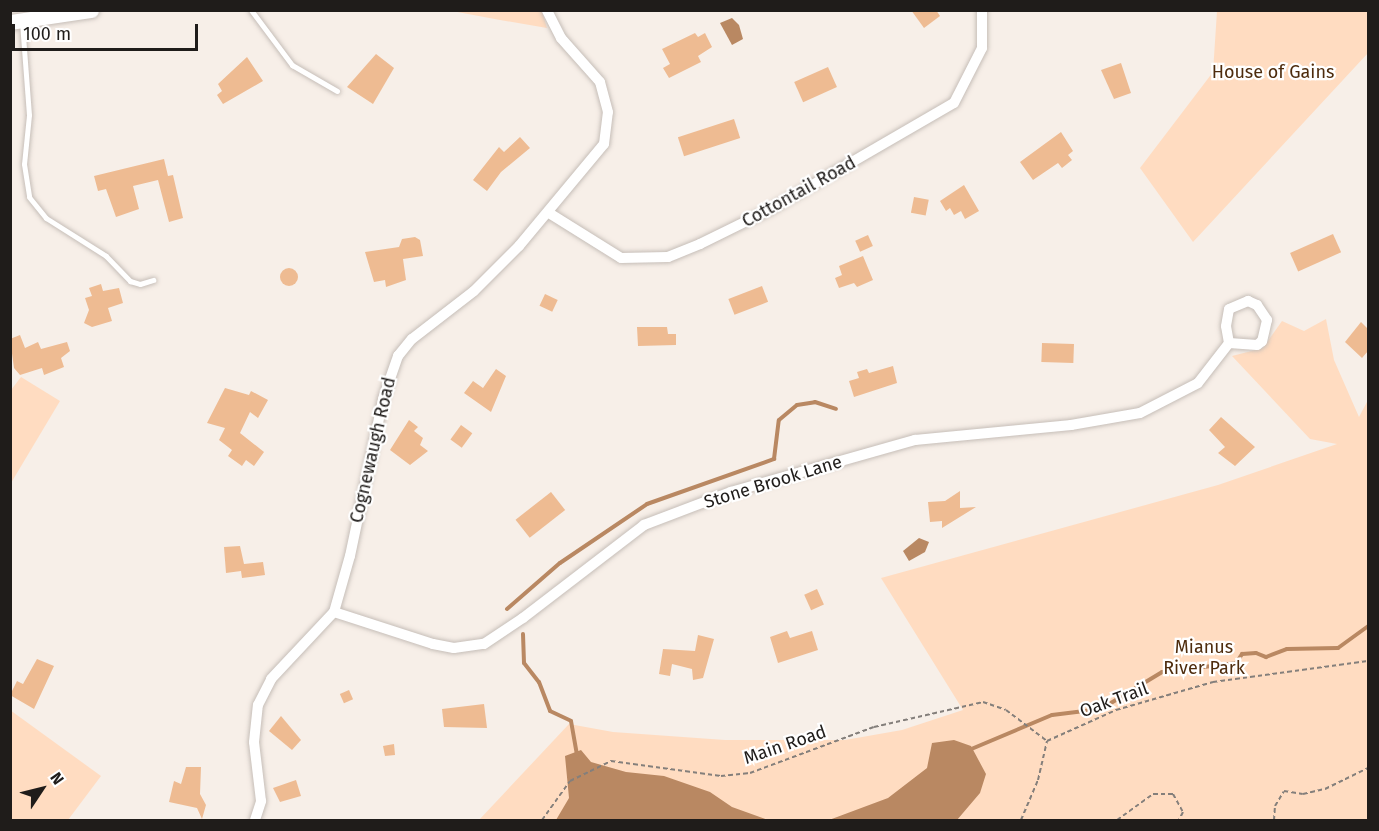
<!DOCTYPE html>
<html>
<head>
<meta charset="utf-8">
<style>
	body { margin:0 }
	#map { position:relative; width:1379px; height:831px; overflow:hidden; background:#f7efe8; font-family:"Fira Sans",sans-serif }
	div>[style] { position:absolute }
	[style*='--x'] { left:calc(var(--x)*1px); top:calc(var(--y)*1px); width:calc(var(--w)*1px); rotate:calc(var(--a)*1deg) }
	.green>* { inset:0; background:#ffdcc1 }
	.water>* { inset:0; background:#b98862 }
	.stream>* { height:4px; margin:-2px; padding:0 2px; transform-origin:2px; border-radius:2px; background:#b98862 }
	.building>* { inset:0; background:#eebb92; transform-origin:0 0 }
	.round { border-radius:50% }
	.path>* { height:2px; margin-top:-1px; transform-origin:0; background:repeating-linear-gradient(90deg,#847f7b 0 4.5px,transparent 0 7.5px) }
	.roads { filter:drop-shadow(0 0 2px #c6beb8) drop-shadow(0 0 2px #c6beb8) }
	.lane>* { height:5px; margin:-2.5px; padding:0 2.5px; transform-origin:2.5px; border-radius:2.5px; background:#fff }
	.street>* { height:10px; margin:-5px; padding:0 5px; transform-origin:5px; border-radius:5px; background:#fff }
	.secondary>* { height:15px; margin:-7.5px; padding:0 7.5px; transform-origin:7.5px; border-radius:7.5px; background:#fff }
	span { translate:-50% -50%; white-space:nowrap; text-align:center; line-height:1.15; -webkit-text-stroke:4.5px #fff; paint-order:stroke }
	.park-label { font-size:18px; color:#4e2c0d }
	.street-label { font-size:18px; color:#1f1c1a }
	.frame { position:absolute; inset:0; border:12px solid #1f1c1a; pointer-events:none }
	.north { position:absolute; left:12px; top:759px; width:60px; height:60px; -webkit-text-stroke:4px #fff; paint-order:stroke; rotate:55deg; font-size:16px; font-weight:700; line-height:24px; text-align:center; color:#1f1c1a }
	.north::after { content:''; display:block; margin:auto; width:21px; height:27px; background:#1f1c1a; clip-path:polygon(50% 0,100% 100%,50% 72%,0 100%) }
	.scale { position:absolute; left:12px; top:24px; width:186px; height:27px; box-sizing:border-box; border:3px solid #1f1c1a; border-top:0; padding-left:8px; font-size:18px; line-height:21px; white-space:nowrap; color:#1f1c1a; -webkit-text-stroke:4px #fff; paint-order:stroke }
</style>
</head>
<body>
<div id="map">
	<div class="green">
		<div style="clip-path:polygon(452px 11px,542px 11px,547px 28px,500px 20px)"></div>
		<div style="clip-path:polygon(1217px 11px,1368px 11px,1368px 53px,1193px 242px,1140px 168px,1213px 72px)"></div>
		<div style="clip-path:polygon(1326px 319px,1334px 360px,1359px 417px,1368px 400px,1368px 820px,479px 820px,569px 724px,613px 732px,725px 740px,845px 740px,902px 730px,963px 710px,881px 578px,1218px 485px,1337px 444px,1310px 439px,1232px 356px,1263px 348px,1282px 321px,1304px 331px)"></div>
		<div style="clip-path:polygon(21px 377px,60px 401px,11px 483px,11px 390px)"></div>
		<div style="clip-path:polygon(10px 710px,101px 776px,68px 820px,11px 820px)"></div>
	</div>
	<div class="water">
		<div style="clip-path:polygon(732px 18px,739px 25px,743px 39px,732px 45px,720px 23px)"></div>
		<div style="clip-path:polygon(919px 538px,929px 542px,925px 552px,909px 561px,903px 551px)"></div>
		<div style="clip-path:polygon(954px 740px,971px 746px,986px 774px,980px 793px,957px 820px,829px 820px,888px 798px,927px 768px,932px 743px)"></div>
		<div style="clip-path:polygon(581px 750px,591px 762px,626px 772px,664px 776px,710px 792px,732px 807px,768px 820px,556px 820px,569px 798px,565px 756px)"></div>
	</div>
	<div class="stream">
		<div style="--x:507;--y:609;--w:70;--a:-41"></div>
		<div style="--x:560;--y:563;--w:105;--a:-34.1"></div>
		<div style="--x:647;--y:504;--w:135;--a:-19.5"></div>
		<div style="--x:774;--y:459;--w:39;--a:-83"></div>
		<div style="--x:779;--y:420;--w:23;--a:-40"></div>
		<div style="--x:797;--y:405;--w:18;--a:-9"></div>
		<div style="--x:815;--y:402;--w:22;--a:18"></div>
		<div style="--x:523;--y:634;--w:29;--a:88"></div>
		<div style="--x:524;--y:663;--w:24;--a:52"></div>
		<div style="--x:539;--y:682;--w:31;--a:69"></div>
		<div style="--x:550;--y:711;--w:23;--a:25"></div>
		<div style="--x:571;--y:721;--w:35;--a:80"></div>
		<div style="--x:969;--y:750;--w:90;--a:-22.9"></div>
		<div style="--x:1052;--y:715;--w:49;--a:-7"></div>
		<div style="--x:1101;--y:709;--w:71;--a:-31.2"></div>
		<div style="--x:1162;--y:672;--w:75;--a:-6.9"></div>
		<div style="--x:1236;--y:663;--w:11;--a:-56"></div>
		<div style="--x:1242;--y:654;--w:14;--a:-4"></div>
		<div style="--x:1256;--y:653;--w:11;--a:22"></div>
		<div style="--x:1266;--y:657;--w:22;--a:-21"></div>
		<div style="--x:1287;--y:649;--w:51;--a:-1.1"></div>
		<div style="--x:1338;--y:648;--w:37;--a:-36"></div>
	</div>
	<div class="building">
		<div style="clip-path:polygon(911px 10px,936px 10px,940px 16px,924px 28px)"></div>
		<div style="clip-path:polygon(695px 33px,698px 37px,705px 33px,712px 47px,698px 56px,701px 62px,669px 78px,663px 68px,670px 64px,662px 49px)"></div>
		<div style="clip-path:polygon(376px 54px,394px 68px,373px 104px,347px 87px)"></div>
		<div style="clip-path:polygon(247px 57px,263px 81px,223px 104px,217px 95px,222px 91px,218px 84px)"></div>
		<div style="clip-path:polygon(1121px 63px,1131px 93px,1114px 99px,1101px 70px)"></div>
		<div style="left:828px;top:67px;width:22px;height:37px;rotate:66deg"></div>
		<div style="left:734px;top:119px;width:20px;height:59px;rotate:72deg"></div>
		<div style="clip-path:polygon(1061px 132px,1073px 151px,1068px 155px,1072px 160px,1062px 168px,1058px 163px,1033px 180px,1020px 162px)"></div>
		<div style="clip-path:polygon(520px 137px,530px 148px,501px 172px,487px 191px,473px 180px,499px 147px,504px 152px)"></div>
		<div style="clip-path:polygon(164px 159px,168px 176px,173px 175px,183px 218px,169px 222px,158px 180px,133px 186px,139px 209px,116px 217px,106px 189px,98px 191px,94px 176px)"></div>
		<div style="clip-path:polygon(964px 185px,979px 211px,965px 219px,961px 211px,954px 215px,950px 208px,946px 211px,940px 201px)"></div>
		<div style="left:914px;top:197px;width:15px;height:16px;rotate:11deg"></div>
		<div style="left:1333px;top:234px;width:20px;height:47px;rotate:66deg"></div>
		<div style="left:868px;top:235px;width:12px;height:14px;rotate:66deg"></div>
		<div style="clip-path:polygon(415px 237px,420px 240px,423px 256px,403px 259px,406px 280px,386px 287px,385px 280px,374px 282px,365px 252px,399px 247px,402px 239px)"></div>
		<div style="clip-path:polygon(863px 256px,873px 280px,857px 287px,854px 283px,839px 288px,835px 278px,842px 275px,839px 266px)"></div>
		<div class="round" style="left:280px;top:268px;width:18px;height:18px"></div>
		<div style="clip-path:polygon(101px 284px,103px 291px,119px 288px,123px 303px,108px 308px,112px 321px,92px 327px,84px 323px,89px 310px,85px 298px,92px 296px,89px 288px)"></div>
		<div style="left:762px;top:286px;width:17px;height:36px;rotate:69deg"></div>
		<div style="left:545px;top:294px;width:14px;height:13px;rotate:25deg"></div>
		<div style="clip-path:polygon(1361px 322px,1368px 329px,1368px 351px,1362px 358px,1345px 342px)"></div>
		<div style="clip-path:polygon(637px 327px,667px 327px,668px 334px,676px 334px,676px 345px,638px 346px)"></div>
		<div style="clip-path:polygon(20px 335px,25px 348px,38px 342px,41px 349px,67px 342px,70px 351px,61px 358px,64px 367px,44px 375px,42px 368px,20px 375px,14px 368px,10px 339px)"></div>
		<div style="left:1042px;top:343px;width:32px;height:19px;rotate:2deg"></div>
		<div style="clip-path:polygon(893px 366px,897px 383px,854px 397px,849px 381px,859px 378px,857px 372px,867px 369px,869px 373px)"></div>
		<div style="clip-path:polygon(496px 369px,506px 376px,491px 412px,464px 393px,473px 381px,483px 388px)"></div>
		<div style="clip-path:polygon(225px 388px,249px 395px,251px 391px,268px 400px,258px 418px,250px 412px,240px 433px,264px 452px,254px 466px,246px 460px,242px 466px,228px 456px,232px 450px,219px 440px,225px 428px,207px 423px)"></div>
		<div style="clip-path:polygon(1221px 417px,1255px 447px,1235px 466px,1218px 453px,1225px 447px,1209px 430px)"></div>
		<div style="clip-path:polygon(409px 420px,418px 427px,414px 431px,423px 438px,420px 445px,428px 451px,410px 465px,390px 450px)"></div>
		<div style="left:461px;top:425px;width:14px;height:18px;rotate:36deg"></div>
		<div style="clip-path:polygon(960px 491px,960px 508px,976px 507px,942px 528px,942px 521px,930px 522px,928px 502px,945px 501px)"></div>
		<div style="left:551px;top:492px;width:23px;height:45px;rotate:52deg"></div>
		<div style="clip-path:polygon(240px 546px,244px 564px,263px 562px,265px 575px,242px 578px,241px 571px,226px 573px,224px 547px)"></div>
		<div style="left:817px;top:589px;width:17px;height:14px;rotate:66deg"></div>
		<div style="clip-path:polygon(787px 631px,790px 638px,812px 631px,818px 650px,778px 663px,770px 637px)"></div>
		<div style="clip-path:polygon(698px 635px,714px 639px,703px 678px,693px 680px,692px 669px,672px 664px,670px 676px,659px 674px,663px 649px,695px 651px)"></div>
		<div style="clip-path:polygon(37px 659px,54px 666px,34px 709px,10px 695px,17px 681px,23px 684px)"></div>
		<div style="left:349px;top:690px;width:10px;height:10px;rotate:66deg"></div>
		<div style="clip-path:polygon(484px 704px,487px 728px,444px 727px,442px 709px)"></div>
		<div style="clip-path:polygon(281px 716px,301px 740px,292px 750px,269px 731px)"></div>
		<div style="clip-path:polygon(394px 744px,395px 755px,385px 756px,383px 746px)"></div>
		<div style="clip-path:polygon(186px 767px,201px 767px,200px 794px,206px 805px,202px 819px,197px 808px,169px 802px,174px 781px,181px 784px)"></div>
		<div style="clip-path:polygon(296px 780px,301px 796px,280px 802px,273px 788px)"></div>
	</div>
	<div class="path">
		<div style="--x:1047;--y:741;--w:76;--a:-24.2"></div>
		<div style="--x:1116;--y:710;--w:101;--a:-16.1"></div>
		<div style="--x:1213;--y:682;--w:156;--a:-7.7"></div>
		<div style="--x:542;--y:820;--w:48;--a:-54.3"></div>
		<div style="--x:570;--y:781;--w:46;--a:-26"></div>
		<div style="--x:611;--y:761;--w:111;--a:7.8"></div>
		<div style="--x:721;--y:776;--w:29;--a:-6"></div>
		<div style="--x:750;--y:773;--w:132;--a:-20.4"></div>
		<div style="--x:874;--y:727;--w:112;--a:-12.9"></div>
		<div style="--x:983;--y:702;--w:24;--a:19"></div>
		<div style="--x:1006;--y:710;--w:51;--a:37.1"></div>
		<div style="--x:1021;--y:820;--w:43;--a:-67"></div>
		<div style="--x:1038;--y:780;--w:40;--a:-77"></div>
		<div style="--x:1117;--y:820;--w:44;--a:-35.8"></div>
		<div style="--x:1153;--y:794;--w:20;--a:0"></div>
		<div style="--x:1173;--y:794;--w:21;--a:61"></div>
		<div style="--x:1183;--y:812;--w:9;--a:117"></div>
		<div style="--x:1274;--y:820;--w:14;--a:-86"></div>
		<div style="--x:1275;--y:806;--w:17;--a:-59"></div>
		<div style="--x:1284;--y:791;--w:19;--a:9"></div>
		<div style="--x:1303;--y:794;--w:23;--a:-13"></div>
		<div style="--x:1325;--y:789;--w:48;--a:-26"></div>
	</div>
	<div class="roads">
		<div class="lane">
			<div style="--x:251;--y:10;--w:69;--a:53.3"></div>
			<div style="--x:292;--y:65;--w:52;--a:30"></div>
			<div style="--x:22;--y:22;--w:93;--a:85.7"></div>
			<div style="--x:29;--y:115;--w:49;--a:95.8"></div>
			<div style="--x:24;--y:164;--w:33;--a:81"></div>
			<div style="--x:29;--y:197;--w:27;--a:51"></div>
			<div style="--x:46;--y:218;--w:71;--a:32.3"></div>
			<div style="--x:106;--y:256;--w:35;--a:46"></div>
			<div style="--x:130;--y:281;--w:10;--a:17"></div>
			<div style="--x:140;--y:284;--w:14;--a:-17"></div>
		</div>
		<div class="street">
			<div style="--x:549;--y:213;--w:85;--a:32"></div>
			<div style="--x:621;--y:258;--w:47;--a:-1.2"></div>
			<div style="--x:668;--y:257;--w:35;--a:-22"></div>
			<div style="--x:700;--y:244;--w:79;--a:-26.2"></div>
			<div style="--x:771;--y:209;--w:211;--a:-30.1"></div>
			<div style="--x:954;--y:103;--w:62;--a:-63"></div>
			<div style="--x:982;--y:48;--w:38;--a:-90"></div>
			<div style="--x:334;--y:612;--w:104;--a:17.9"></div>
			<div style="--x:433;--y:644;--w:21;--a:11"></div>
			<div style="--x:454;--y:648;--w:30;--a:-8"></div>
			<div style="--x:484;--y:644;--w:47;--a:-33.7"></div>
			<div style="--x:523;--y:618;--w:153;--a:-37.5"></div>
			<div style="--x:644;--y:525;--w:93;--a:-20.8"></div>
			<div style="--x:731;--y:492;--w:191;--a:-15.8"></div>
			<div style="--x:915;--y:440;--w:157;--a:-5.5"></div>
			<div style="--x:1071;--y:425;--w:70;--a:-9.9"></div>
			<div style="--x:1140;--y:413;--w:65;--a:-27.3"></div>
			<div style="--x:1198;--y:383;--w:51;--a:-52.2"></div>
			<div style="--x:1229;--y:343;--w:17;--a:-100"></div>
			<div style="--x:1226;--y:326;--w:17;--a:-80"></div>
			<div style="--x:1229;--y:309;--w:21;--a:-23"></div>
			<div style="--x:1248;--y:301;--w:10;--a:24"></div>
			<div style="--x:1257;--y:305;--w:18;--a:56"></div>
			<div style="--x:1267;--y:320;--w:22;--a:103"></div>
			<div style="--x:1262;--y:341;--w:6;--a:141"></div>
			<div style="--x:1257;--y:345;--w:28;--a:-176"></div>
			<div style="--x:255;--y:820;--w:20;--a:-72"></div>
			<div style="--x:261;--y:801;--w:59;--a:-96.8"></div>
			<div style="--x:254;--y:742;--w:37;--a:-84"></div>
			<div style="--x:258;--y:705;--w:29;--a:-63"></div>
			<div style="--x:271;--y:679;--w:92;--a:-46.8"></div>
			<div style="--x:334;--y:612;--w:58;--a:-74.1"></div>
			<div style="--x:350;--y:556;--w:160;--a:-78.1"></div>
			<div style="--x:383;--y:399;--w:46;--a:-70.8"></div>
			<div style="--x:398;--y:356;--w:22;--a:-51"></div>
			<div style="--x:412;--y:339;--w:78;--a:-37.7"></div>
			<div style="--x:474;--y:291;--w:64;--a:-45"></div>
			<div style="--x:519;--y:246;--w:133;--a:-50.2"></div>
			<div style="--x:604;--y:144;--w:32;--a:-83"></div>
			<div style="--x:608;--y:112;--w:31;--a:-105"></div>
			<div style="--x:600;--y:82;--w:59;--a:-131.6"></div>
			<div style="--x:561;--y:38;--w:31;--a:-117"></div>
		</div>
		<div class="secondary">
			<div style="--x:10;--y:22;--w:82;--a:-8.4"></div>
		</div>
	</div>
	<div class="park-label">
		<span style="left:1273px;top:72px">House of Gains</span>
		<span style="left:1204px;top:658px">Mianus<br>River Park</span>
	</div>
	<div class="street-label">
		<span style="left:799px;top:192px;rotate:-29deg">Cottontail Road</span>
		<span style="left:373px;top:450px;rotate:-77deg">Cognewaugh Road</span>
		<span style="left:773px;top:482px;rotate:-17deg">Stone Brook Lane</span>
		<span style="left:1114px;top:700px;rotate:-20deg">Oak Trail</span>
		<span style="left:785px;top:745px;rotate:-19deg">Main Road</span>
	</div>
	<div class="frame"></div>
	<div class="north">N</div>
	<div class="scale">100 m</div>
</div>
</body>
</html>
